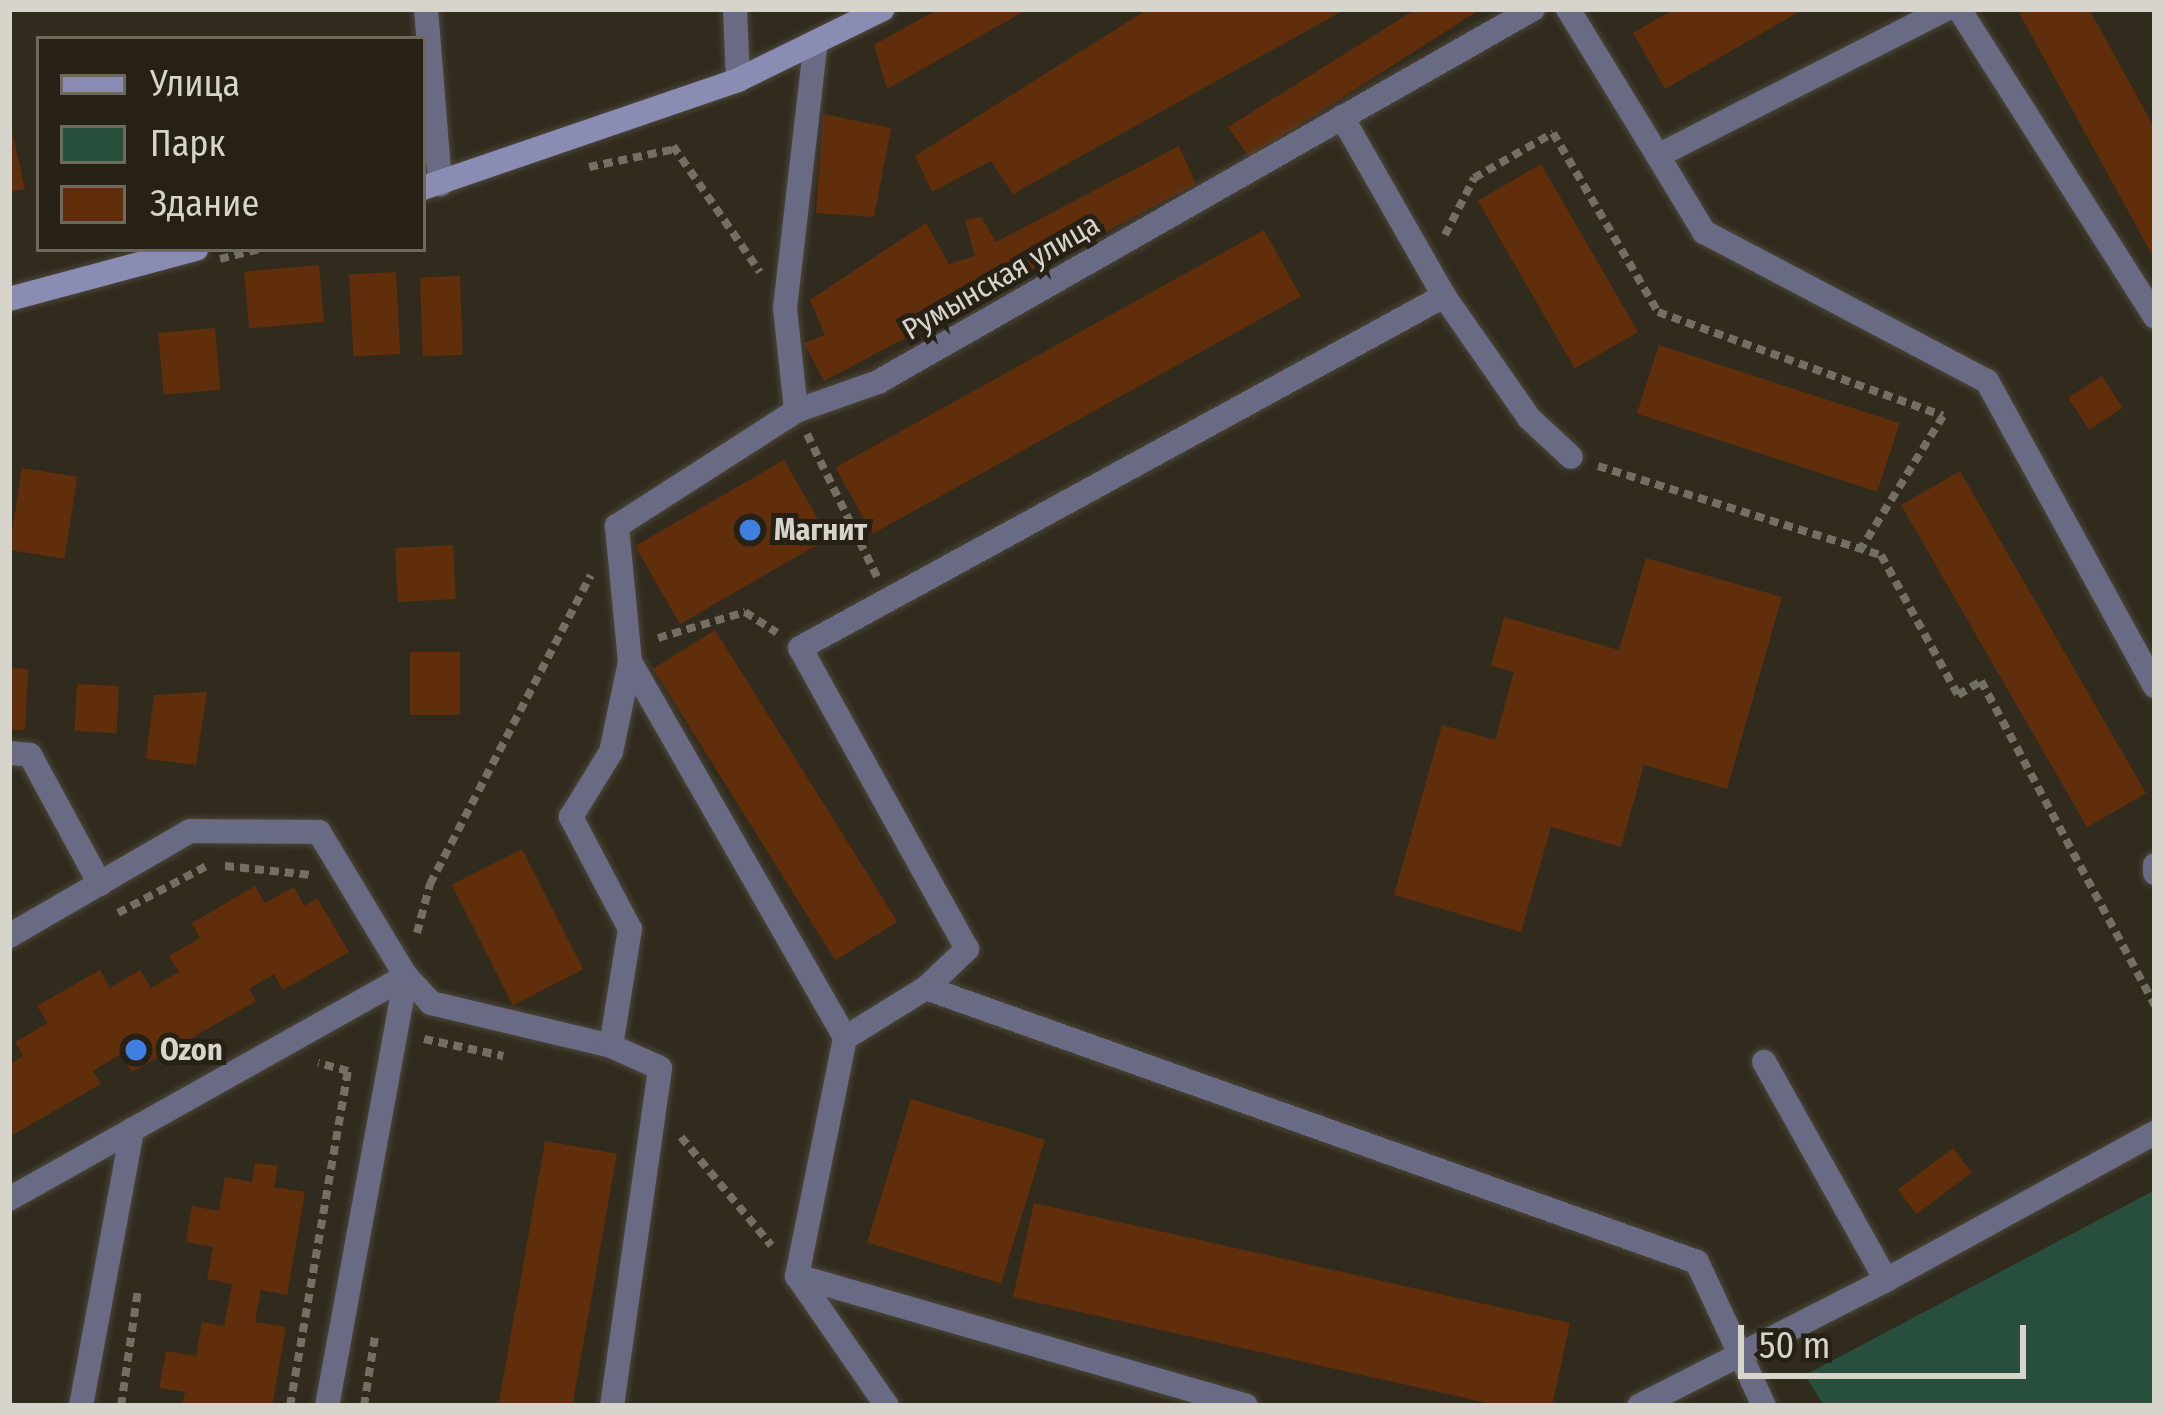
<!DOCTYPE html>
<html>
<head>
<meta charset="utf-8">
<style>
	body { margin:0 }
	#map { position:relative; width:2164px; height:1415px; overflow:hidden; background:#302b1d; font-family:"Fira Sans Condensed",sans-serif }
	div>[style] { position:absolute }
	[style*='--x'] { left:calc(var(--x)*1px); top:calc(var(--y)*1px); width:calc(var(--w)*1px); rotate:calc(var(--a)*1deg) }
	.green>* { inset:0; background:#284e3e }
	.building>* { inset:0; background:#612e0c; transform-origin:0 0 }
	.path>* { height:8px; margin-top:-4px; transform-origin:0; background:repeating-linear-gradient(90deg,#736f63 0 9px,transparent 0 15px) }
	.roads { filter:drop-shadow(0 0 3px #4b4639) drop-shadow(0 0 3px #4b4639) }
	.lane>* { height:24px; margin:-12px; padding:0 12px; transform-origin:12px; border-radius:12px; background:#696a83 }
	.street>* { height:24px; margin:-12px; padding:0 12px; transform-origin:12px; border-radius:12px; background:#696a83 }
	.secondary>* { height:24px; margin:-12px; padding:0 12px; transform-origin:12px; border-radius:12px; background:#8b8cb4 }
	.dots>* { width:33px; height:33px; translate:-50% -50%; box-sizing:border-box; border:6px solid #262114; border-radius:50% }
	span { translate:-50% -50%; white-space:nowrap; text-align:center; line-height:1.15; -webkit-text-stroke:10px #262114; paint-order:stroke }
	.street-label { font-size:30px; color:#d7d4cb }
	.poi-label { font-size:30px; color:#d7d4cb; font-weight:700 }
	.left { translate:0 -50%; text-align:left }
	.frame { position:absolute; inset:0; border:12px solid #d7d4cb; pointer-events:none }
	.legend { position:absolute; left:36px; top:36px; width:390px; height:216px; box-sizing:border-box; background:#262114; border:3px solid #6d695d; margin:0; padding:15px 21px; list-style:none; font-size:36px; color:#d7d4cb }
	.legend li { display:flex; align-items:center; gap:24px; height:60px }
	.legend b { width:60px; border:3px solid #6d695d }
	.scale { position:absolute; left:1738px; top:1325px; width:288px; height:54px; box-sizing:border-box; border:6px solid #d7d4cb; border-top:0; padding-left:15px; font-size:36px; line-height:42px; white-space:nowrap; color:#d7d4cb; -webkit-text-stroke:9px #262114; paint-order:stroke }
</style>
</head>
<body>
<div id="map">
	<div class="green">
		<div style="clip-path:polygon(2155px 1190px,2155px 1406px,1824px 1406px,1805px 1375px)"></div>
	</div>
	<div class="building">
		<div style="clip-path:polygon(938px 9px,1028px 9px,887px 89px,874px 45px)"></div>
		<div style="clip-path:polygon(1148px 9px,1346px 9px,1013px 194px,991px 161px,932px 192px,915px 156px)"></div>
		<div style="clip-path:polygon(1416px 9px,1481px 9px,1249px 157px,1228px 127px)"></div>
		<div style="clip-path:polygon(1674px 9px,1804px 9px,1665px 89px,1633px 33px)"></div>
		<div style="clip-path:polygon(2017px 9px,2089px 9px,2155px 129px,2155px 260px)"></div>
		<div style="clip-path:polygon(823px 114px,891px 128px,874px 217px,816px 213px)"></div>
		<div style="clip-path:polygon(9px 118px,25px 189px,9px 192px)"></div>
		<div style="clip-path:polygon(1179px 146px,1196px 184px,824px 381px,804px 343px,825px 335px,810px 300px,926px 223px,949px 264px,975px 256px,965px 220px,981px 217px,996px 242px)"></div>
		<div style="left:1541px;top:164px;width:194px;height:73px;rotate:60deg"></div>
		<div style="left:1264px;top:230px;width:76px;height:490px;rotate:61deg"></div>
		<div style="left:319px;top:265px;width:57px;height:75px;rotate:85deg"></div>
		<div style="left:396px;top:272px;width:82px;height:47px;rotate:87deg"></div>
		<div style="left:460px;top:276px;width:79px;height:40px;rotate:88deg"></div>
		<div style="left:215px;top:328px;width:62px;height:57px;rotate:85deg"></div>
		<div style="left:1659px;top:345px;width:253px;height:72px;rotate:18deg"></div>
		<div style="left:2102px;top:376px;width:38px;height:40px;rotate:57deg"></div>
		<div style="left:784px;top:460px;width:90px;height:172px;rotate:60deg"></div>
		<div style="left:22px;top:468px;width:56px;height:83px;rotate:9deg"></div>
		<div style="left:1960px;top:471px;width:372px;height:68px;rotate:60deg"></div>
		<div style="left:453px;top:545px;width:54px;height:58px;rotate:87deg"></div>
		<div style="clip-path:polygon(1646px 558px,1782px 597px,1727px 789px,1644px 765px,1621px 847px,1551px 827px,1521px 932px,1394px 895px,1442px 725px,1495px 740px,1514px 672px,1491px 666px,1504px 617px,1619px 650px)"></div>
		<div style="left:715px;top:630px;width:344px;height:73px;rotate:58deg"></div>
		<div style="left:410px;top:652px;width:50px;height:63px"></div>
		<div style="clip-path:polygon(9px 668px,28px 669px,25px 730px,9px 729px)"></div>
		<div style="left:77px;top:684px;width:42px;height:47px;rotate:3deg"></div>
		<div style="clip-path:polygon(207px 692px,196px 765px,146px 759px,154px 695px)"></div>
		<div style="left:522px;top:849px;width:135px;height:79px;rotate:63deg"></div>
		<div style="clip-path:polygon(255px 886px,265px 903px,294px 887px,304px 906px,317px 898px,349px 952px,283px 990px,274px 974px,249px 989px,256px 1001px,132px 1072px,121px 1054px,93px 1071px,101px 1084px,9px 1137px,9px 1064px,23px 1056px,15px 1042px,48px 1023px,37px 1006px,100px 970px,110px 988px,140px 970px,151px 988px,179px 972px,169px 956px,200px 938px,192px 923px)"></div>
		<div style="left:911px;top:1099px;width:140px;height:150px;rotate:17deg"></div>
		<div style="left:545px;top:1141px;width:73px;height:269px;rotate:10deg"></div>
		<div style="left:1953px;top:1148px;width:31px;height:69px;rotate:53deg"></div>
		<div style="clip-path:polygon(255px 1163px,278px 1166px,274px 1187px,305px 1192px,287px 1295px,261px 1290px,255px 1322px,286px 1327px,272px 1406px,182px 1406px,185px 1392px,159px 1388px,166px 1351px,196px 1356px,202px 1322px,224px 1326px,232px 1284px,207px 1279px,213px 1247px,186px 1242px,192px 1206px,219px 1211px,225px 1177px,252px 1182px)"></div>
		<div style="clip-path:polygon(1034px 1203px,1570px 1323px,1552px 1406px,1501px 1406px,1013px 1297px)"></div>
	</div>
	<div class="path">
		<div style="--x:673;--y:146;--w:153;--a:55.4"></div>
		<div style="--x:589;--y:167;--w:89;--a:-11.7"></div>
		<div style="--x:1445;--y:235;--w:64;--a:-63"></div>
		<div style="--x:1474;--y:178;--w:91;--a:-29.7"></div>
		<div style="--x:1553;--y:133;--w:208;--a:59.6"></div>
		<div style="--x:1658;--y:312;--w:303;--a:20"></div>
		<div style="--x:1943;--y:416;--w:156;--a:121.7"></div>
		<div style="--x:220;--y:259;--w:40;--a:-14.4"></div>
		<div style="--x:807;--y:434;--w:159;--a:63.9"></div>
		<div style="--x:1598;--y:466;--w:297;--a:17.5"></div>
		<div style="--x:1881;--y:555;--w:160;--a:61.2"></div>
		<div style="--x:1958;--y:695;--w:27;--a:-31"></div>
		<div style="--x:1981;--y:681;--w:368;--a:61.8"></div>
		<div style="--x:658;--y:638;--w:91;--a:-16.6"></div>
		<div style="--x:745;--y:612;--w:38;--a:33"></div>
		<div style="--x:225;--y:866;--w:87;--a:5.9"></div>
		<div style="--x:118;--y:913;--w:104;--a:-28"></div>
		<div style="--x:417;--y:933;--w:51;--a:-75.1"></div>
		<div style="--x:430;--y:884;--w:348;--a:-62.5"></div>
		<div style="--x:424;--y:1039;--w:81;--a:12.1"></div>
		<div style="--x:681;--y:1137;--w:141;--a:50.2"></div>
		<div style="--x:121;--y:1406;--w:118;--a:-81.7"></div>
		<div style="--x:290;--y:1406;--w:340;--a:-80.2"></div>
		<div style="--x:348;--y:1071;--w:31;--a:-165"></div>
		<div style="--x:364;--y:1406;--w:71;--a:-81.1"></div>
	</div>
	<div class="roads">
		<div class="lane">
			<div style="--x:1568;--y:9;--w:172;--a:58.5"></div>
			<div style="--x:1946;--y:9;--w:323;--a:153"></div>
			<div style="--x:1658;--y:156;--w:89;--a:58.8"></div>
			<div style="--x:1704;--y:232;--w:320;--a:27.8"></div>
			<div style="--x:1987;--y:381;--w:348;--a:61.2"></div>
			<div style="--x:1959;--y:9;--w:365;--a:57.5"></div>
			<div style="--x:1342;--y:117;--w:206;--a:60.3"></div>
			<div style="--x:1444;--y:296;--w:149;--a:55.1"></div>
			<div style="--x:1529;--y:418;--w:57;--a:42.9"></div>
			<div style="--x:796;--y:411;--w:104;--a:-96.1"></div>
			<div style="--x:785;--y:308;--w:263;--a:-83.4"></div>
			<div style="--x:630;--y:662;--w:433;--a:60.2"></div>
			<div style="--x:845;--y:1038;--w:243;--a:101.4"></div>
			<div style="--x:797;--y:1276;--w:467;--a:16.1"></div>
			<div style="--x:9;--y:753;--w:21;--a:5"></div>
			<div style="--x:30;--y:755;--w:147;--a:61.5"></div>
			<div style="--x:2155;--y:865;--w:8;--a:90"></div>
			<div style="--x:9;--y:936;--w:209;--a:-30.1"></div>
			<div style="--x:190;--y:831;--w:129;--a:0.4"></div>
			<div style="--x:319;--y:832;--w:168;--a:58.9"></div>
			<div style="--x:406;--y:976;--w:37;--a:47"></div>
			<div style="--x:431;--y:1003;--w:185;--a:13.4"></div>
			<div style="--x:926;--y:988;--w:57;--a:-43.6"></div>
			<div style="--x:967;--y:949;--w:344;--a:-119"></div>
			<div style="--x:800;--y:648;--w:734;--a:-28.66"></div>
			<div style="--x:845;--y:1038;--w:95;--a:-31.7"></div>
			<div style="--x:926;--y:988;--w:818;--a:19.56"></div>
			<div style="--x:1697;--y:1262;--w:159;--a:65"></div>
			<div style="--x:9;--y:1199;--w:455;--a:-29.3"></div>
			<div style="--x:406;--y:976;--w:437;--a:100.4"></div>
			<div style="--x:797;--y:1276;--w:158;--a:55.3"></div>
			<div style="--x:1886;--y:1280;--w:307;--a:-28.7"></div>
			<div style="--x:81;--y:1406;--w:281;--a:-79.5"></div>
			<div style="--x:612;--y:1406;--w:341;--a:-81.9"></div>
			<div style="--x:660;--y:1068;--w:54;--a:-155.8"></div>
			<div style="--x:611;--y:1046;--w:119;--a:-80.8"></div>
			<div style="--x:630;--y:929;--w:127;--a:-117.8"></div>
			<div style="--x:571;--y:817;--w:76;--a:-58.4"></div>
			<div style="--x:611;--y:752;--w:92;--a:-78.1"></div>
			<div style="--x:1639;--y:1406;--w:277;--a:-27"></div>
			<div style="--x:1886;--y:1280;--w:250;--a:-119.2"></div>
		</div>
		<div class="street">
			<div style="--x:426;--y:9;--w:176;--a:85.4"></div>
			<div style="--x:735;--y:9;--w:71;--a:87.6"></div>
			<div style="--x:630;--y:662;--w:137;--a:-95.5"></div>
			<div style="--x:617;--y:526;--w:213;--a:-32.7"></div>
			<div style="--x:796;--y:411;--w:87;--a:-19.5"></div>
			<div style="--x:878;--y:382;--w:754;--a:-29.66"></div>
		</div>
		<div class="secondary">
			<div style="--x:423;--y:188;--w:333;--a:-18.9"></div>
			<div style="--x:738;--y:80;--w:161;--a:-26.1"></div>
			<div style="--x:9;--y:299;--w:194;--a:-15"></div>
		</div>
	</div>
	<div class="dots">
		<div style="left:750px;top:530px;background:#3f7fe0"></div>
		<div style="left:136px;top:1050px;background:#3f7fe0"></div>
	</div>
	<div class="street-label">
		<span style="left:1001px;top:277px;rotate:-30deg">Румынская улица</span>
	</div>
	<div class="poi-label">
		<span class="left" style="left:774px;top:530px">Магнит</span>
		<span class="left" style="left:160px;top:1050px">Ozon</span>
	</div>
	<div class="frame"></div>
	<ul class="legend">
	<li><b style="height:15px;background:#8b8cb4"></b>Улица</li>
	<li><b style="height:33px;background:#284e3e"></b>Парк</li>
	<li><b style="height:33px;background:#612e0c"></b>Здание</li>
	</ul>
	<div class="scale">50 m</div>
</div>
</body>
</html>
